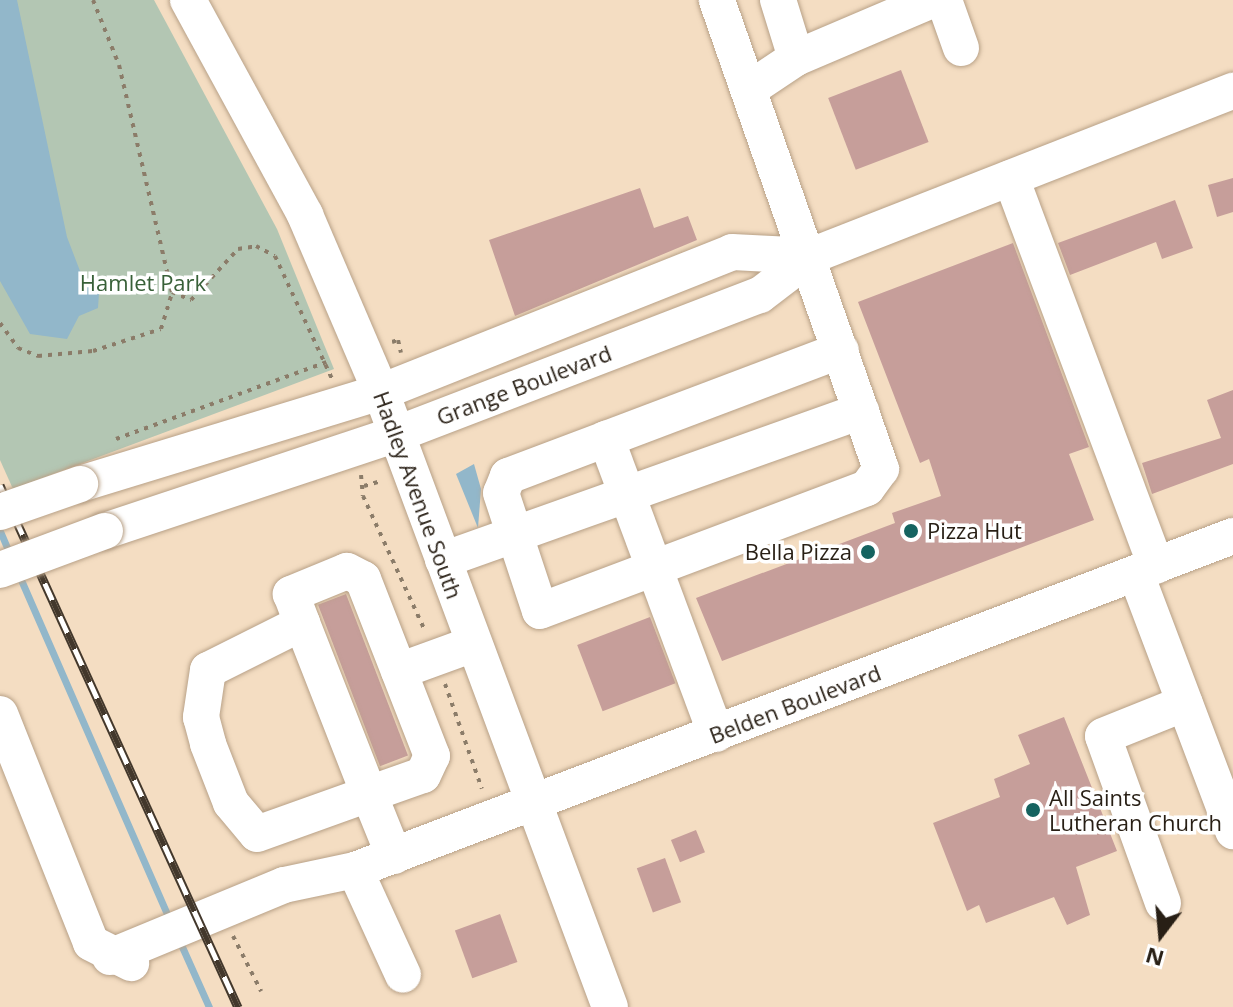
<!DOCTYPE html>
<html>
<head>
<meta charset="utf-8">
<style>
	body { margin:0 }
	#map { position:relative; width:1233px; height:1007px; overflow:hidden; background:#f4ddc2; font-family:"Open Sans",sans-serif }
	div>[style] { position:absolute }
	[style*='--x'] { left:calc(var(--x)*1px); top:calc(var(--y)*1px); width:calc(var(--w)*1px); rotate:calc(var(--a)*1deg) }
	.green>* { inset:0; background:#b3c6b3 }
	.water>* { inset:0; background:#92b7ca }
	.stream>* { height:7px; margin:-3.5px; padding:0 3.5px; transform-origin:3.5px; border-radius:3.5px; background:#92b7ca }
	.building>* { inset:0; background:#c69e9a; transform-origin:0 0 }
	.path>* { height:4px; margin-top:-2px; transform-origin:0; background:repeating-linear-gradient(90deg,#8b7c69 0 4px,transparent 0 10px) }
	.roads { filter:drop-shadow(0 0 2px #b8a187) drop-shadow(0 0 2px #b8a187) }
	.minor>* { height:36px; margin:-18px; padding:0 18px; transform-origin:18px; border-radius:18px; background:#fff }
	.rail>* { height:9px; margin-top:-4.5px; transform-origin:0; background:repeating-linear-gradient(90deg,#fff 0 18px,#43382c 0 36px); box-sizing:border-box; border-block:2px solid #43382c }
	.bridges { filter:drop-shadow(0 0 2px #b8a187) drop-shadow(0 0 2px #b8a187) }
	.minor-bridge>* { height:36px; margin:-18px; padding:0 18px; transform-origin:18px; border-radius:18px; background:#fff }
	.dots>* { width:22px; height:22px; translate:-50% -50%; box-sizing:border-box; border:4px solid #fff; border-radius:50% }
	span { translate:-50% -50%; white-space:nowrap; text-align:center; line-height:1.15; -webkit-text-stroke:7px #fff; paint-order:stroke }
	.park-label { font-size:22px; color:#386038 }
	.street-label { font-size:22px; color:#281f15 }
	.poi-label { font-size:22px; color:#281f15 }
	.left { translate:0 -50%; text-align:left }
	.right { translate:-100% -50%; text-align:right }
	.north { position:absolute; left:1121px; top:895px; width:80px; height:80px; -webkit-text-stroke:6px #fff; paint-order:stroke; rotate:196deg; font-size:22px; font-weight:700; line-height:32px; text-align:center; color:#281f15 }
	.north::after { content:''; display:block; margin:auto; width:28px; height:36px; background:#281f15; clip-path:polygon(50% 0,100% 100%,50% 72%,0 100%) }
</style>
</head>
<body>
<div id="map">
	<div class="green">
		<div style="clip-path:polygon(0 0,154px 0,277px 229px,334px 369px,13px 489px,0 460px)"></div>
	</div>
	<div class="water">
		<div style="clip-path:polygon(0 0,17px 0,67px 237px,80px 271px,99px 293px,98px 308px,79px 316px,67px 339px,30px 334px,0 281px)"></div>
		<div style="clip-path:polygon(474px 464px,481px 489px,478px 528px,456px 474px)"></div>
	</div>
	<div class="stream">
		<div style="--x:0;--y:531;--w:25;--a:67"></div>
		<div style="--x:18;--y:573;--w:380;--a:66.4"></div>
		<div style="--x:179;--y:940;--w:73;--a:65.9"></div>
	</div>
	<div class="building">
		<div style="left:901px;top:70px;width:77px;height:78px;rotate:69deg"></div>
		<div style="clip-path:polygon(1233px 178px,1233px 212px,1217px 217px,1208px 185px)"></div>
		<div style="clip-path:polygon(640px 188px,654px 228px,688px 216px,697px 240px,515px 316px,489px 240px)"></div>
		<div style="clip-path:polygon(1175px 200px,1193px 248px,1162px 259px,1156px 242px,1070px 275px,1058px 243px)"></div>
		<div style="clip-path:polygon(1013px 243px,1089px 447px,1069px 454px,1094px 520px,722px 661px,696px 598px,895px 523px,892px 513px,941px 496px,929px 459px,920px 463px,858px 302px)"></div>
		<div style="clip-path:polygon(1233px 390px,1233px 464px,1152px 494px,1142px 463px,1221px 438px,1207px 400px)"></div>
		<div style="left:346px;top:594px;width:173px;height:30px;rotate:69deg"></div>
		<div style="left:650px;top:617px;width:71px;height:78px;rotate:69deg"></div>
		<div style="clip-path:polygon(1064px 717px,1117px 851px,1076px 867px,1090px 915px,1067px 925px,1054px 897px,986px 923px,979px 905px,967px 911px,933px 823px,1000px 797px,994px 779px,1030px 764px,1018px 735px)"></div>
		<div style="left:696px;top:830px;width:24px;height:27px;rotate:68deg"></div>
		<div style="left:665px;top:858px;width:47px;height:30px;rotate:70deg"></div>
		<div style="left:500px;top:914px;width:51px;height:48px;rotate:70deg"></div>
	</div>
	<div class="path">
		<div style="--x:93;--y:0;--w:70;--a:68.2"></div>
		<div style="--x:119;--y:65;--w:233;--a:76.9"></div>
		<div style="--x:172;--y:292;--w:21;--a:23"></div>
		<div style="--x:191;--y:300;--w:69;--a:-47.3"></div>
		<div style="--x:238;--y:249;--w:18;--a:-9"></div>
		<div style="--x:256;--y:246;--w:21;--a:28"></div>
		<div style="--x:275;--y:256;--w:136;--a:65.1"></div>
		<div style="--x:0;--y:323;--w:31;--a:54"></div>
		<div style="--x:18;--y:348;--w:22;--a:22"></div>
		<div style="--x:38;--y:356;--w:55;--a:-5.2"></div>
		<div style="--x:93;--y:351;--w:71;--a:-17.9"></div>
		<div style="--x:161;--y:329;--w:39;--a:-73"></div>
		<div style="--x:392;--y:342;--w:6;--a:-18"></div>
		<div style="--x:398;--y:340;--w:13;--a:77"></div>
		<div style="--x:116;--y:439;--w:224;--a:-20.1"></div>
		<div style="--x:361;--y:475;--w:21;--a:85"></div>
		<div style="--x:363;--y:496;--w:149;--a:65.3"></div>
		<div style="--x:364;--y:486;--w:18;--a:-16"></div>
		<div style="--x:445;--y:684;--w:111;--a:70.6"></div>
		<div style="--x:233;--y:936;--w:62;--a:63"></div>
	</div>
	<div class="roads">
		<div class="minor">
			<div style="--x:188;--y:0;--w:245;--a:61.4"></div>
			<div style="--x:305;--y:215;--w:193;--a:66.8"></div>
			<div style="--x:381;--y:392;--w:656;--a:69.58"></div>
			<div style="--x:944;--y:0;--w:51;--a:70.5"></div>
			<div style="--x:796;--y:58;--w:148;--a:-23.1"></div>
			<div style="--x:751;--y:88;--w:54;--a:-33.7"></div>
			<div style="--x:796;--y:58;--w:61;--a:-107.2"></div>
			<div style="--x:1011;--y:178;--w:414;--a:69.5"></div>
			<div style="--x:606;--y:439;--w:105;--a:159.3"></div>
			<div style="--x:508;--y:476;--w:18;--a:112"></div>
			<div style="--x:501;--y:493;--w:124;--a:71.7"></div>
			<div style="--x:540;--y:611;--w:349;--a:-20.6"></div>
			<div style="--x:867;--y:488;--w:24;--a:-54"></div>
			<div style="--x:881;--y:469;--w:497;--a:-109.3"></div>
			<div style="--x:80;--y:484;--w:315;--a:-17"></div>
			<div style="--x:381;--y:392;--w:378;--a:-21.7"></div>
			<div style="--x:732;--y:252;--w:79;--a:2.9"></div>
			<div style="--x:105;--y:531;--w:308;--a:-18.4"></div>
			<div style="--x:397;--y:434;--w:389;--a:-21"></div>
			<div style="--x:760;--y:295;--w:64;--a:-37.4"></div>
			<div style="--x:811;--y:256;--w:453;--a:-21.4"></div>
			<div style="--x:443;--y:560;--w:444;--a:-19.6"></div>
			<div style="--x:1136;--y:574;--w:275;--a:69.3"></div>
			<div style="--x:302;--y:623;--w:105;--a:153.4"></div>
			<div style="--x:208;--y:670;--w:48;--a:98.5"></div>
			<div style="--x:201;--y:717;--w:28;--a:75"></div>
			<div style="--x:208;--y:744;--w:63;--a:68.7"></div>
			<div style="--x:231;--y:803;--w:40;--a:50"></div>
			<div style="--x:257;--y:834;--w:119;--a:-19.7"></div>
			<div style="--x:369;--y:794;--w:57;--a:-19.4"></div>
			<div style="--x:423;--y:775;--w:21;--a:-65"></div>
			<div style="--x:432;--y:756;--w:190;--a:-111.3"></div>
			<div style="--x:363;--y:579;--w:18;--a:-153"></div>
			<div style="--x:347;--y:571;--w:61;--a:157.7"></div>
			<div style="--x:291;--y:594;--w:31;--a:69"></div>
			<div style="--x:302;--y:623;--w:184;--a:68.6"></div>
			<div style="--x:369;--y:794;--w:67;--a:68"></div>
			<div style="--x:399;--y:671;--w:79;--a:-20"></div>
			<div style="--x:0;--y:714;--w:246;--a:68.3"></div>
			<div style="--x:91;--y:943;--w:45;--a:26.6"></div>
			<div style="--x:716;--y:734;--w:315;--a:-110.4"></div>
			<div style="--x:606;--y:439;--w:251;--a:-20.7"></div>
			<div style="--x:355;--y:870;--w:115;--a:65.4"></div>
			<div style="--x:1163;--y:903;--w:177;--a:-109.8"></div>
			<div style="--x:1103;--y:736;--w:88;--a:-21.9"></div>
			<div style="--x:110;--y:957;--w:188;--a:-22.5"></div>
			<div style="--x:284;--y:885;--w:73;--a:-11.9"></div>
			<div style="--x:355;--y:870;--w:939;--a:-20.83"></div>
		</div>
	</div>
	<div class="rail">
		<div style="--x:0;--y:485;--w:574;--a:65.49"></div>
	</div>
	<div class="bridges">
		<div class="minor-bridge">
			<div style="--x:0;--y:512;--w:85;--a:-19.3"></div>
			<div style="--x:0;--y:570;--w:112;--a:-20.4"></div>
		</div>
	</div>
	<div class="dots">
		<div style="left:911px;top:531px;background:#156360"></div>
		<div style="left:868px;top:552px;background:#156360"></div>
		<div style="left:1033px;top:810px;background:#156360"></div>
	</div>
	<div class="park-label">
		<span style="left:143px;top:283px">Hamlet Park</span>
	</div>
	<div class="street-label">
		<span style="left:524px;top:385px;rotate:-21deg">Grange Boulevard</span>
		<span style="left:418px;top:495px;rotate:70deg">Hadley Avenue South</span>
		<span style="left:795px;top:704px;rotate:-21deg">Belden Boulevard</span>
	</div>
	<div class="poi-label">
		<span class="left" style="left:927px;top:531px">Pizza Hut</span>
		<span class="right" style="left:852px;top:552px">Bella Pizza</span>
		<span class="left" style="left:1049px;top:810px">All Saints<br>Lutheran Church</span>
	</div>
	<div class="north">N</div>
</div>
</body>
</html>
